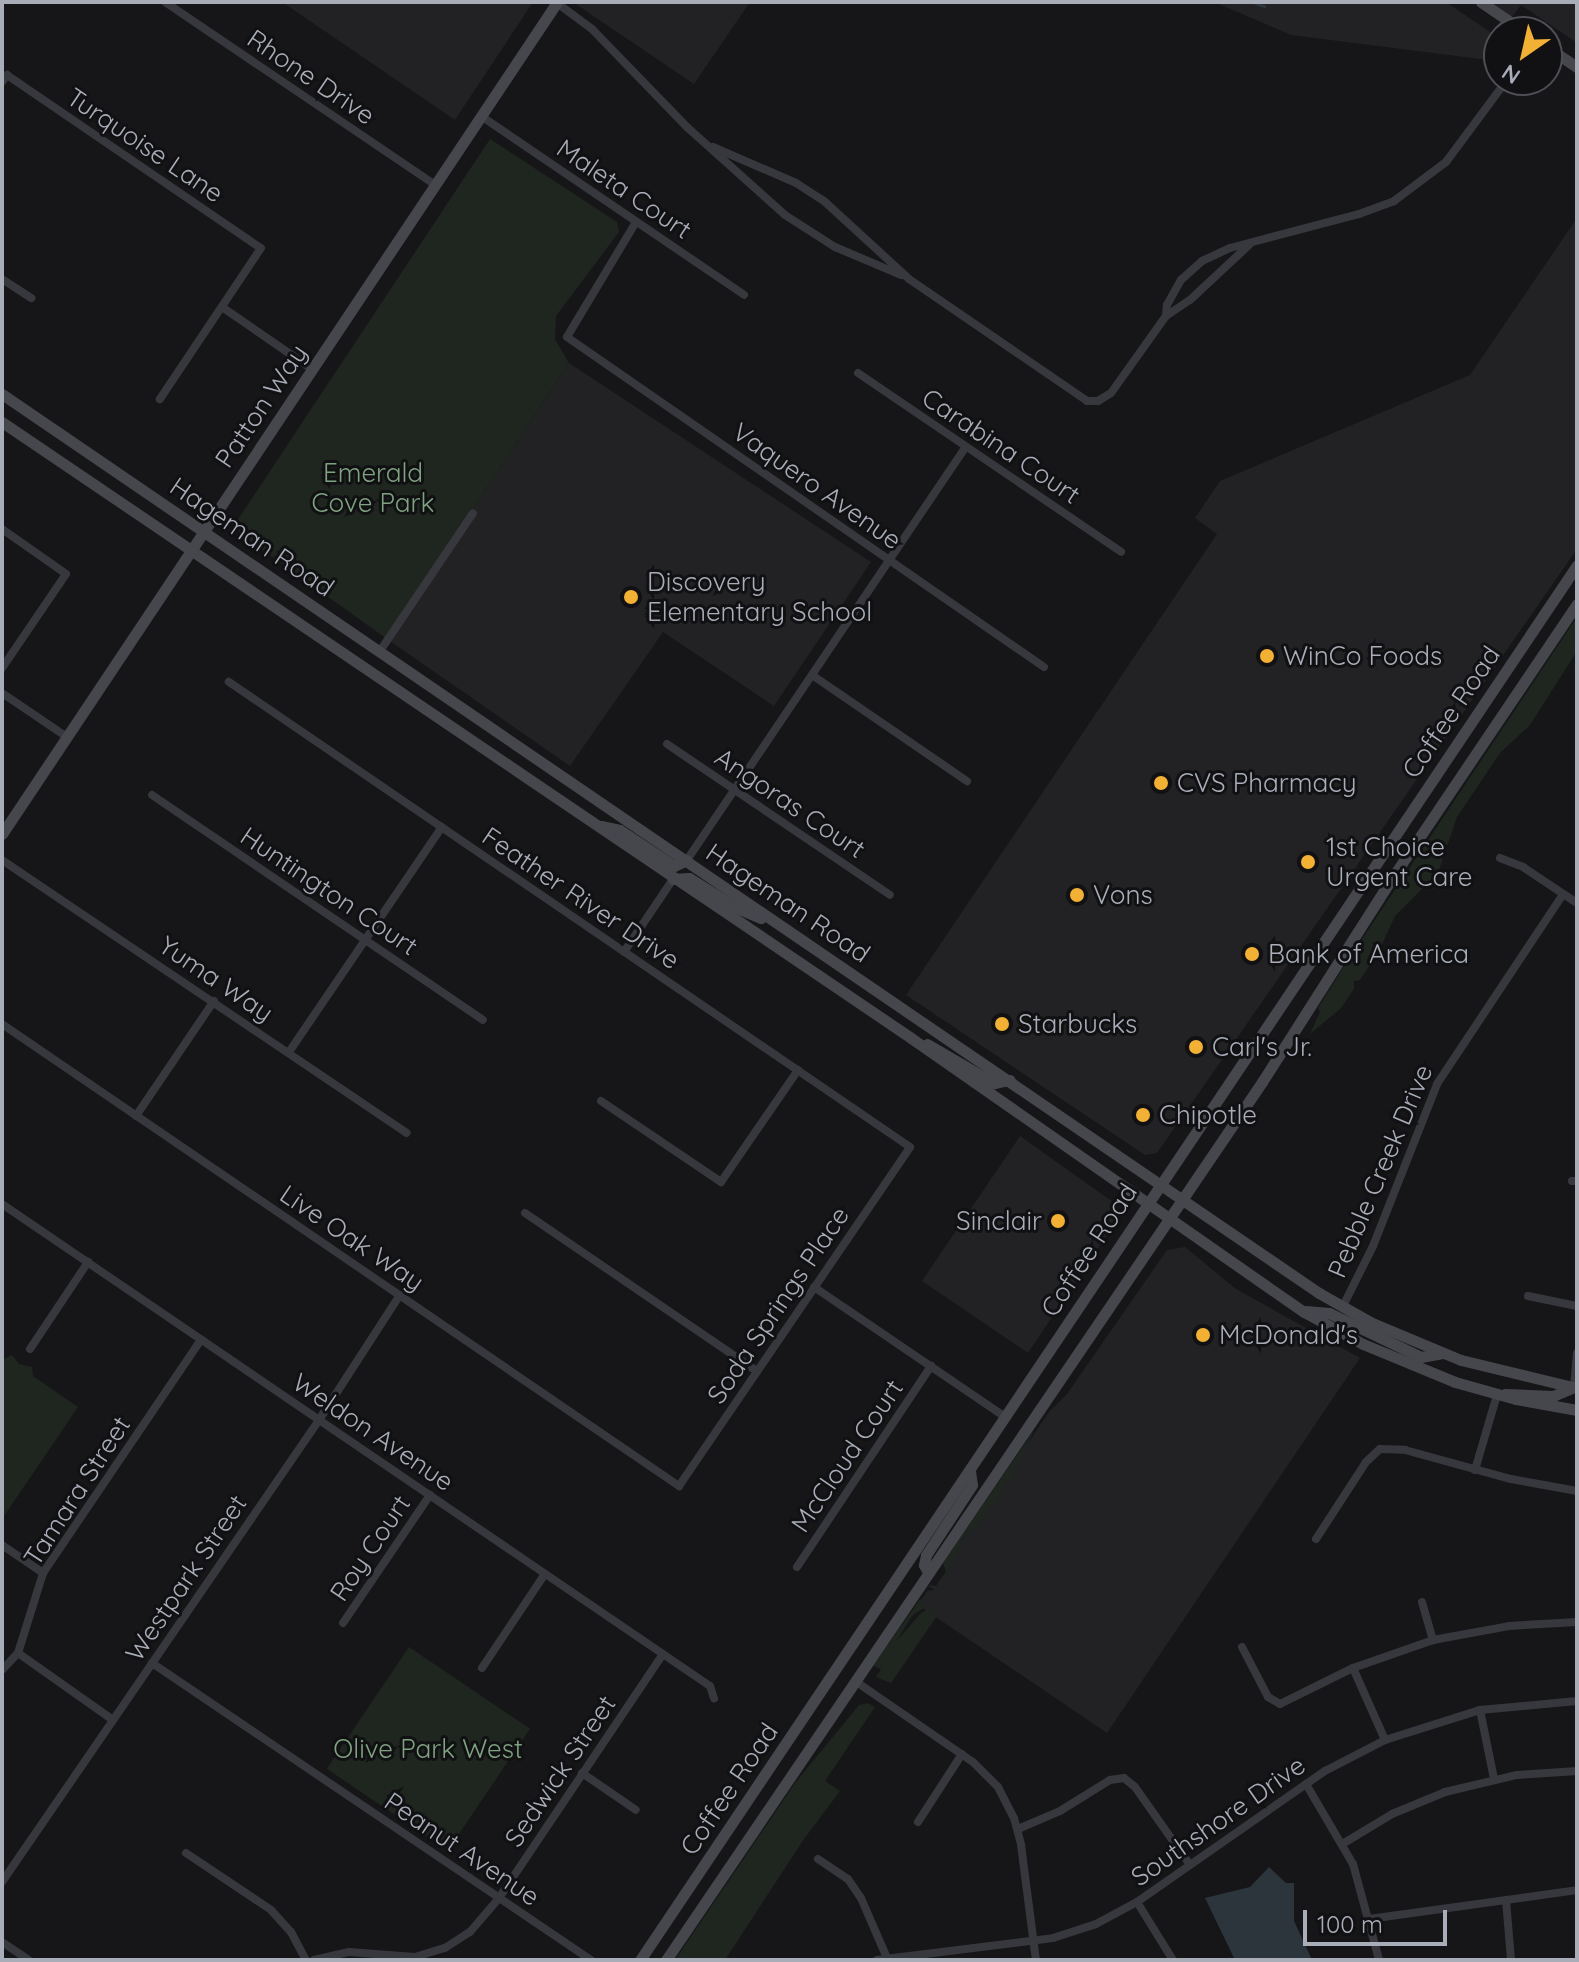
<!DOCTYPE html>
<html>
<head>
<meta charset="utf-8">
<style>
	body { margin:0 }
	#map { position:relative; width:1579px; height:1962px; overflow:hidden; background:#161618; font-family:Quicksand,sans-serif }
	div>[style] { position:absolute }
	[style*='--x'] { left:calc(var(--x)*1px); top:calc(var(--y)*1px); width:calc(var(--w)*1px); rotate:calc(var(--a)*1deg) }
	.built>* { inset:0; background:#222225 }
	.green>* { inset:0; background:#1e261f; transform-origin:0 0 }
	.water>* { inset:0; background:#2c353c }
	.stream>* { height:3px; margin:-1.5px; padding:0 1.5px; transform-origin:1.5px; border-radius:1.5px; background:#2c353c }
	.street>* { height:8px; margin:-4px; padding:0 4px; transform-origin:4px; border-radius:4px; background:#37383d }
	.secondary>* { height:11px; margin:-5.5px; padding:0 5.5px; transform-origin:5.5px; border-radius:5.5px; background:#45474d }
	.dots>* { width:22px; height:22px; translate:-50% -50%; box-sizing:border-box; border:4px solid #111113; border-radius:50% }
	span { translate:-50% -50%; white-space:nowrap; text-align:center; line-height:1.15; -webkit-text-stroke:6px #111113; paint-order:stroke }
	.street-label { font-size:26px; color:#a8adb8 }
	.park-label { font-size:26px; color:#7fa381 }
	.poi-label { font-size:26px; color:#a8adb8 }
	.left { translate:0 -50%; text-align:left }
	.right { translate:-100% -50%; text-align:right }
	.frame { position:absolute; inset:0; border:4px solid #a8adb8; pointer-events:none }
	.north { position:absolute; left:1483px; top:16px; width:80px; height:80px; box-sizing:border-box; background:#111113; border:2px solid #4d4f55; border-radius:50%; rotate:214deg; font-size:22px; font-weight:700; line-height:32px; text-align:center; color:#a8adb8 }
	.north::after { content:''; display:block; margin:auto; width:28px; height:36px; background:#f2b134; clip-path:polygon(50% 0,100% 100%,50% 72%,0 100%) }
	.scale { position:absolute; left:1303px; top:1910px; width:144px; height:36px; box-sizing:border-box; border:4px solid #a8adb8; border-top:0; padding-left:10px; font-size:24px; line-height:28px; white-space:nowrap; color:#a8adb8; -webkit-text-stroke:6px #111113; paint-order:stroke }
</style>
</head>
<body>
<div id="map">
	<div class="built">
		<div style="clip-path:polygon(282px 2px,533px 2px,455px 120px)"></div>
		<div style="clip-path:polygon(579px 2px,750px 2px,694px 84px,577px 5px)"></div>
		<div style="clip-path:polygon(1214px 2px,1446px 2px,1499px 38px,1499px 44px,1488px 60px,1291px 35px)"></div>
		<div style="clip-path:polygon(1481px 2px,1577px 2px,1577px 43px,1521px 5px,1509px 21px)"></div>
		<div style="clip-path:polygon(1577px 218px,1577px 549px,1157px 1153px,1145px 1155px,906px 995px,1217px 534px,1195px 518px,1220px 481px,1470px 375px)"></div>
		<div style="clip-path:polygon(569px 363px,871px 562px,774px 706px,663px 632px,570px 766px,387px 639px)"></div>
		<div style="clip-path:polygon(1020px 1136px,1113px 1202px,1116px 1221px,1028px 1353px,922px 1281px)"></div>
		<div style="clip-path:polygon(1185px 1247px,1236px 1289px,1360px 1358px,1107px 1733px,918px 1605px,927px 1591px,933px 1590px,947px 1570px,946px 1564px,1049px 1412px,1067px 1394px,1167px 1250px)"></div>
	</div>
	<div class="green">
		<div style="clip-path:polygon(490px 139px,617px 222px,619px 232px,556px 316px,555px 339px,569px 363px,387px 639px,239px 533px,237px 521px)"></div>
		<div style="clip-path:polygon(1577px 617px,1577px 651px,1530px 725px,1500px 753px,1457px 817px,1438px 873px,1395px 916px,1378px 953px,1360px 980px,1354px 981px,1354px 989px,1341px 1008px,1310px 1034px,1320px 1012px,1318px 1008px,1350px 957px)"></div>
		<div style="clip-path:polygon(12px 1355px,19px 1364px,32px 1367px,33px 1376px,78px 1407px,2px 1519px,2px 1360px)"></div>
		<div style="clip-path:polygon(1035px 1429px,1011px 1477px,979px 1524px,963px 1538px,947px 1575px,943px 1563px)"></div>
		<div style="clip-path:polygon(930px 1585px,936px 1586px,938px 1590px,929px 1587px,920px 1599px,925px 1607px,912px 1616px,896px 1642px,920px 1614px,931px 1607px,937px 1616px,891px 1683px,876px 1677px,881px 1669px,873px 1666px)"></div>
		<div style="left:409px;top:1647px;width:146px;height:147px;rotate:34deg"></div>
		<div style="clip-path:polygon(868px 1703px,875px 1707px,825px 1781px,840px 1791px,804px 1839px,725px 1960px,675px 1960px,795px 1783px,859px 1705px)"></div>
	</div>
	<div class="water">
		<div style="clip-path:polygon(1269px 1867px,1286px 1883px,1294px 1883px,1294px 1921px,1312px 1960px,1235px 1960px,1205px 1898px,1250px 1887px)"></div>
	</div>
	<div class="stream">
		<div style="--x:1253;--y:2;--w:12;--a:20"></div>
	</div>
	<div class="street">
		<div style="--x:165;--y:2;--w:326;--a:34.1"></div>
		<div style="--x:557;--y:3;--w:44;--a:36.6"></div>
		<div style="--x:592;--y:29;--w:138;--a:45.9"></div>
		<div style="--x:688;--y:128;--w:130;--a:41.9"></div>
		<div style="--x:785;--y:215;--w:59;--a:32.6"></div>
		<div style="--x:835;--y:247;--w:72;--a:23"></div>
		<div style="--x:2;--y:82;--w:9;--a:-54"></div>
		<div style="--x:7;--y:75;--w:307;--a:34.3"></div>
		<div style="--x:261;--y:248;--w:182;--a:123.8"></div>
		<div style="--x:481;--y:116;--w:318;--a:34.2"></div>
		<div style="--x:713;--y:147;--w:90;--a:23.4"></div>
		<div style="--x:796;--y:183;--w:33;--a:33"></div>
		<div style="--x:824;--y:201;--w:115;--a:42.5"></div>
		<div style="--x:909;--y:279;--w:216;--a:34.4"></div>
		<div style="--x:1087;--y:401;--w:11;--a:0"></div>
		<div style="--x:1098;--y:401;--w:15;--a:-32"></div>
		<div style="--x:1111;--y:393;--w:95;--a:-54.5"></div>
		<div style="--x:1166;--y:316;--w:29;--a:-34"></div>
		<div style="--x:1190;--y:300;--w:81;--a:-43"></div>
		<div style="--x:636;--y:222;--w:134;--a:121"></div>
		<div style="--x:567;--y:337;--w:580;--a:34.68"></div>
		<div style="--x:2;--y:279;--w:35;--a:33"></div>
		<div style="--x:222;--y:307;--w:109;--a:34.6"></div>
		<div style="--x:1166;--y:316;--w:11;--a:-85"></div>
		<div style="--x:1167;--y:305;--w:29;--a:-61"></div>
		<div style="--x:1181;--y:280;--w:28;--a:-42"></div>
		<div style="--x:1202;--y:261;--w:31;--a:-25"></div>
		<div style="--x:1230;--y:248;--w:133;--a:-14.8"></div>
		<div style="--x:1359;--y:214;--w:37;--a:-20"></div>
		<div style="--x:1394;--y:201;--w:65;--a:-36.9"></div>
		<div style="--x:1446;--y:162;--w:102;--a:-53.4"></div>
		<div style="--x:858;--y:373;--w:318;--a:34.2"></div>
		<div style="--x:2;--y:529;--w:78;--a:35.1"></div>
		<div style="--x:66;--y:574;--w:114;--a:124.2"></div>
		<div style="--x:380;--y:651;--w:166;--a:-56"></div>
		<div style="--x:812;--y:675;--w:188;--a:34.4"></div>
		<div style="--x:2;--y:693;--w:78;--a:34.1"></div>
		<div style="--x:667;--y:744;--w:269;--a:34.1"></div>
		<div style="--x:152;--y:795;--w:400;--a:34.2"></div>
		<div style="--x:1500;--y:858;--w:25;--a:21"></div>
		<div style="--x:1523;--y:867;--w:65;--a:33.7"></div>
		<div style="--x:2;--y:860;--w:488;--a:34"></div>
		<div style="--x:687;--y:860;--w:498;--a:-56"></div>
		<div style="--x:624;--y:952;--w:88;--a:-56.1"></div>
		<div style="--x:2;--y:1024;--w:820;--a:34.31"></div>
		<div style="--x:679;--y:1486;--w:410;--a:-55.7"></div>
		<div style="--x:910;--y:1147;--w:825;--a:-145.67"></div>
		<div style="--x:289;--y:1052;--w:272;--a:-55.8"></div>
		<div style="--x:601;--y:1101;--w:145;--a:34"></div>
		<div style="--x:721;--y:1182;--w:136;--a:-55.5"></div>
		<div style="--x:136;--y:1116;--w:139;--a:-55.9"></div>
		<div style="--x:1572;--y:1181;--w:5;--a:0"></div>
		<div style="--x:2;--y:1204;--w:856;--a:34.25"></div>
		<div style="--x:710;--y:1686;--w:13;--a:72"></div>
		<div style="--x:525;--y:1213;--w:281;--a:34.3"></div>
		<div style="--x:814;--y:1287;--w:231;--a:34.2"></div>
		<div style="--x:1528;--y:1296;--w:50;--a:11.5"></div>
		<div style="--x:1343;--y:1306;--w:67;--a:-63.4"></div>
		<div style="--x:1373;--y:1246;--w:174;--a:-68.4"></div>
		<div style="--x:1437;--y:1084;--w:228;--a:-56.4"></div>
		<div style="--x:30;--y:1349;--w:105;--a:-56.3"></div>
		<div style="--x:1574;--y:1387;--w:34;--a:-85"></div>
		<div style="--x:1475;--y:1470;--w:78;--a:-73.7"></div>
		<div style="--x:1316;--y:1539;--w:92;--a:-57"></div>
		<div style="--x:1366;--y:1462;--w:19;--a:-43"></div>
		<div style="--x:1380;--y:1449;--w:25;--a:2"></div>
		<div style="--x:1405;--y:1450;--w:110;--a:15.3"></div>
		<div style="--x:1511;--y:1479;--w:67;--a:10.3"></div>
		<div style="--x:2;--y:1545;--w:50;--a:34.3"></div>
		<div style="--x:797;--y:1567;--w:242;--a:-56.3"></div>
		<div style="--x:1422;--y:1602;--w:40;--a:74"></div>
		<div style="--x:343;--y:1623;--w:155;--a:-55.8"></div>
		<div style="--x:1242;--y:1647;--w:56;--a:62.5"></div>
		<div style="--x:1268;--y:1697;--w:14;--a:30"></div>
		<div style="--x:1280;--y:1704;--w:81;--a:-26.3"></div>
		<div style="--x:1353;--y:1668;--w:85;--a:-19.3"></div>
		<div style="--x:1433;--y:1640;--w:77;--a:-10.4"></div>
		<div style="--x:1509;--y:1626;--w:68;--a:-3.4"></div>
		<div style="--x:18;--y:1653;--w:116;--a:35.2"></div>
		<div style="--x:152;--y:1663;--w:530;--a:34.08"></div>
		<div style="--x:482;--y:1668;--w:113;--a:-56.2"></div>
		<div style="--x:1353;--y:1668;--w:79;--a:66"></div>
		<div style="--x:2;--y:1670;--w:23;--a:-47"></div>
		<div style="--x:18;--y:1653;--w:84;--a:-72.6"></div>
		<div style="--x:43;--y:1573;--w:282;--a:-55.9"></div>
		<div style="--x:855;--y:1681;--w:143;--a:34.5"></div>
		<div style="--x:973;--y:1762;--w:35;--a:45"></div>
		<div style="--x:998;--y:1787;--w:35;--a:63"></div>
		<div style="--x:1014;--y:1818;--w:28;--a:75"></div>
		<div style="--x:1021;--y:1845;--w:116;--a:82.6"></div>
		<div style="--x:1480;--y:1710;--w:70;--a:78.5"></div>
		<div style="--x:582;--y:1773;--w:65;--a:34.4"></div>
		<div style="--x:1306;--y:1784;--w:93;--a:59.6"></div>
		<div style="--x:1353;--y:1864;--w:99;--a:74.8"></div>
		<div style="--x:918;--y:1822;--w:81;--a:-57.1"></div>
		<div style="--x:1018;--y:1829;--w:46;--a:-23.2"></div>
		<div style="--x:1060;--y:1811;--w:59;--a:-31.8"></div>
		<div style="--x:1110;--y:1780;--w:14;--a:-8"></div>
		<div style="--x:1124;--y:1778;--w:14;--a:39"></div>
		<div style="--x:1135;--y:1787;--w:95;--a:54.8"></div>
		<div style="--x:1344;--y:1843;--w:56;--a:-31.1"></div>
		<div style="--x:1392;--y:1814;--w:57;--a:-22.5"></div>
		<div style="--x:1445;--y:1792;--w:74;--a:-13.3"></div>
		<div style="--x:1517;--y:1775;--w:60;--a:-3.8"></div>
		<div style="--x:186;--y:1853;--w:102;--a:33.8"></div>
		<div style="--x:271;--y:1910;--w:30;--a:48"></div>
		<div style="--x:291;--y:1932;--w:32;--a:62"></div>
		<div style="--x:818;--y:1859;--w:36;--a:34"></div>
		<div style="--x:848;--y:1879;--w:23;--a:56"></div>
		<div style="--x:861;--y:1898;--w:65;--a:66.6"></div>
		<div style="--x:2;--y:1882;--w:560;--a:-55.54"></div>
		<div style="--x:319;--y:1420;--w:149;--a:-57.1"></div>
		<div style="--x:1506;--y:1900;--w:60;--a:85.2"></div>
		<div style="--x:1137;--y:1902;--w:68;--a:58.2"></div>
		<div style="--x:1369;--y:1919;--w:210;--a:-7.9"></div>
		<div style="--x:2;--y:1942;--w:32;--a:34"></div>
		<div style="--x:314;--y:1960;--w:36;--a:-13"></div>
		<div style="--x:349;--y:1952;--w:66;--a:4.3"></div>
		<div style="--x:415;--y:1957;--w:31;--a:-17"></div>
		<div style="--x:445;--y:1948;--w:30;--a:-33"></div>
		<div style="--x:470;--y:1932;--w:45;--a:-49.5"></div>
		<div style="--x:499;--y:1898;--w:294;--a:-56.1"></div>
		<div style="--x:877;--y:1960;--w:177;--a:-7.1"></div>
		<div style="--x:1053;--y:1938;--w:45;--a:-18"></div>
		<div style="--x:1096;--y:1924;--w:47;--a:-28.2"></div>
		<div style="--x:1137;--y:1902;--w:229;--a:-34.9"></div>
		<div style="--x:1325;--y:1771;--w:68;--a:-27.3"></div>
		<div style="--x:1385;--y:1740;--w:100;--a:-17.5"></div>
		<div style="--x:1480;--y:1710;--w:97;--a:-5.3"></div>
	</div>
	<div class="secondary">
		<div style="--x:1481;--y:2;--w:53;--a:34.3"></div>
		<div style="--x:1547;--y:47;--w:36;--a:34"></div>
		<div style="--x:2;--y:394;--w:1595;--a:34.32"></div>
		<div style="--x:1319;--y:1293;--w:59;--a:29.6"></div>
		<div style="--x:1370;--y:1322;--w:99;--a:22.7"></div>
		<div style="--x:1461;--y:1360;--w:119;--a:13.6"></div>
		<div style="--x:2;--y:422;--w:1098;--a:34.12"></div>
		<div style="--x:911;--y:1038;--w:479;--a:34.9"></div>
		<div style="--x:1304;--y:1312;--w:67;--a:28.5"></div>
		<div style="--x:1363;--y:1344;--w:100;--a:22.4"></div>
		<div style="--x:1455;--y:1382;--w:63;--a:15.6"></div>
		<div style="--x:1516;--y:1399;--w:62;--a:10.2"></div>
		<div style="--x:601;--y:826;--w:19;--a:12"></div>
		<div style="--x:620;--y:830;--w:65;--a:33.7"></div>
		<div style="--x:674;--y:866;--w:14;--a:-25"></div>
		<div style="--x:2;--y:834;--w:1000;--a:-56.29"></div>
		<div style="--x:673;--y:879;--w:16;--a:-4"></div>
		<div style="--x:689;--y:878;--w:57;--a:32"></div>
		<div style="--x:737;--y:908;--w:26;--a:23"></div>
		<div style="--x:927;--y:1044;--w:78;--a:30.2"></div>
		<div style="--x:994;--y:1083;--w:16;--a:-11"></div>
		<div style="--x:1306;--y:1311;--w:23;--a:5"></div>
		<div style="--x:1329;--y:1313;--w:102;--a:25.6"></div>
		<div style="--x:1421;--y:1357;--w:22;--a:-10"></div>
		<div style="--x:1505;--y:1394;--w:48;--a:2.4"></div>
		<div style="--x:1553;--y:1396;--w:23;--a:-23"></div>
		<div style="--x:928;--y:1572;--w:8;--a:-120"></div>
		<div style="--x:924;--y:1565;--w:10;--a:-79"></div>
		<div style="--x:926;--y:1555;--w:84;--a:-56.7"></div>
		<div style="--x:972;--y:1485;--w:15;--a:-98"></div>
		<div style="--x:640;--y:1960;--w:1680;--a:-56.11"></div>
		<div style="--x:666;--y:1960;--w:1061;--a:-55.83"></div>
		<div style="--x:1262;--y:1082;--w:238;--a:-57.5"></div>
		<div style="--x:1390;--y:881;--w:334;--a:-56"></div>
	</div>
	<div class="dots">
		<div style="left:631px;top:597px;background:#f2b134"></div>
		<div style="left:1267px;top:656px;background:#f2b134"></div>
		<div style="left:1161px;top:783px;background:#f2b134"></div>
		<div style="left:1308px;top:862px;background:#f2b134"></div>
		<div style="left:1077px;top:895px;background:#f2b134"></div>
		<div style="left:1252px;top:954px;background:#f2b134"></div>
		<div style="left:1002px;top:1024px;background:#f2b134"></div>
		<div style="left:1196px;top:1047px;background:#f2b134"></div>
		<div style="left:1143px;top:1115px;background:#f2b134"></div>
		<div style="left:1058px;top:1221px;background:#f2b134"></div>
		<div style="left:1203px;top:1335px;background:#f2b134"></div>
	</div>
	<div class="street-label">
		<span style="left:311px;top:77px;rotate:34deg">Rhone Drive</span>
		<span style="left:145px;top:145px;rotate:34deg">Turquoise Lane</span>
		<span style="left:624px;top:189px;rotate:34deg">Maleta Court</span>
		<span style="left:261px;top:406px;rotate:-56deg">Patton Way</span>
		<span style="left:1001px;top:446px;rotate:34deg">Carabina Court</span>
		<span style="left:817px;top:486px;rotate:35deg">Vaquero Avenue</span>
		<span style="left:252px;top:537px;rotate:34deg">Hageman Road</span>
		<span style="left:1451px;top:712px;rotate:-56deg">Coffee Road</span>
		<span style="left:790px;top:803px;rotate:34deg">Angoras Court</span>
		<span style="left:329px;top:891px;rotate:34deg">Huntington Court</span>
		<span style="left:581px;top:898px;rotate:34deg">Feather River Drive</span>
		<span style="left:788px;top:903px;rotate:34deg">Hageman Road</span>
		<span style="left:216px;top:979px;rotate:34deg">Yuma Way</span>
		<span style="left:1380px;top:1171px;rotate:-67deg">Pebble Creek Drive</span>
		<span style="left:352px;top:1238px;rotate:34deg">Live Oak Way</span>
		<span style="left:1089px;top:1250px;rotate:-57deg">Coffee Road</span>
		<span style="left:778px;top:1305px;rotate:-56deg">Soda Springs Place</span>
		<span style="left:373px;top:1432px;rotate:34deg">Weldon Avenue</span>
		<span style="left:847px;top:1456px;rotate:-56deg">McCloud Court</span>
		<span style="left:77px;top:1491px;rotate:-57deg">Tamara Street</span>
		<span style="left:370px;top:1548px;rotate:-56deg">Roy Court</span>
		<span style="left:186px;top:1578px;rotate:-56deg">Westpark Street</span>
		<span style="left:560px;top:1771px;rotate:-56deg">Sedwick Street</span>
		<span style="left:729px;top:1789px;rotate:-56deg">Coffee Road</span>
		<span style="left:1218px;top:1821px;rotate:-35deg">Southshore Drive</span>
		<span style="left:462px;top:1849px;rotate:34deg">Peanut Avenue</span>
	</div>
	<div class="park-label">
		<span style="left:373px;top:488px">Emerald<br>Cove Park</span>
		<span style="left:428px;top:1749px">Olive Park West</span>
	</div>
	<div class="poi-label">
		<span class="left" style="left:647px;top:597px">Discovery<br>Elementary School</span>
		<span class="left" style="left:1283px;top:656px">WinCo Foods</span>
		<span class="left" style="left:1177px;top:783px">CVS Pharmacy</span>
		<span class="left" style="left:1326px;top:862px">1st Choice<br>Urgent Care</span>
		<span class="left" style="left:1093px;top:895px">Vons</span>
		<span class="left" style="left:1268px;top:954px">Bank of America</span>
		<span class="left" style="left:1018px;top:1024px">Starbucks</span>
		<span class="left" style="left:1212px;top:1047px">Carl's Jr.</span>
		<span class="left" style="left:1159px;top:1115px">Chipotle</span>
		<span class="right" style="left:1042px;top:1221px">Sinclair</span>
		<span class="left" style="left:1219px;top:1335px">McDonald's</span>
	</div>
	<div class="frame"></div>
	<div class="north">N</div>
	<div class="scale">100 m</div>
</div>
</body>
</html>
